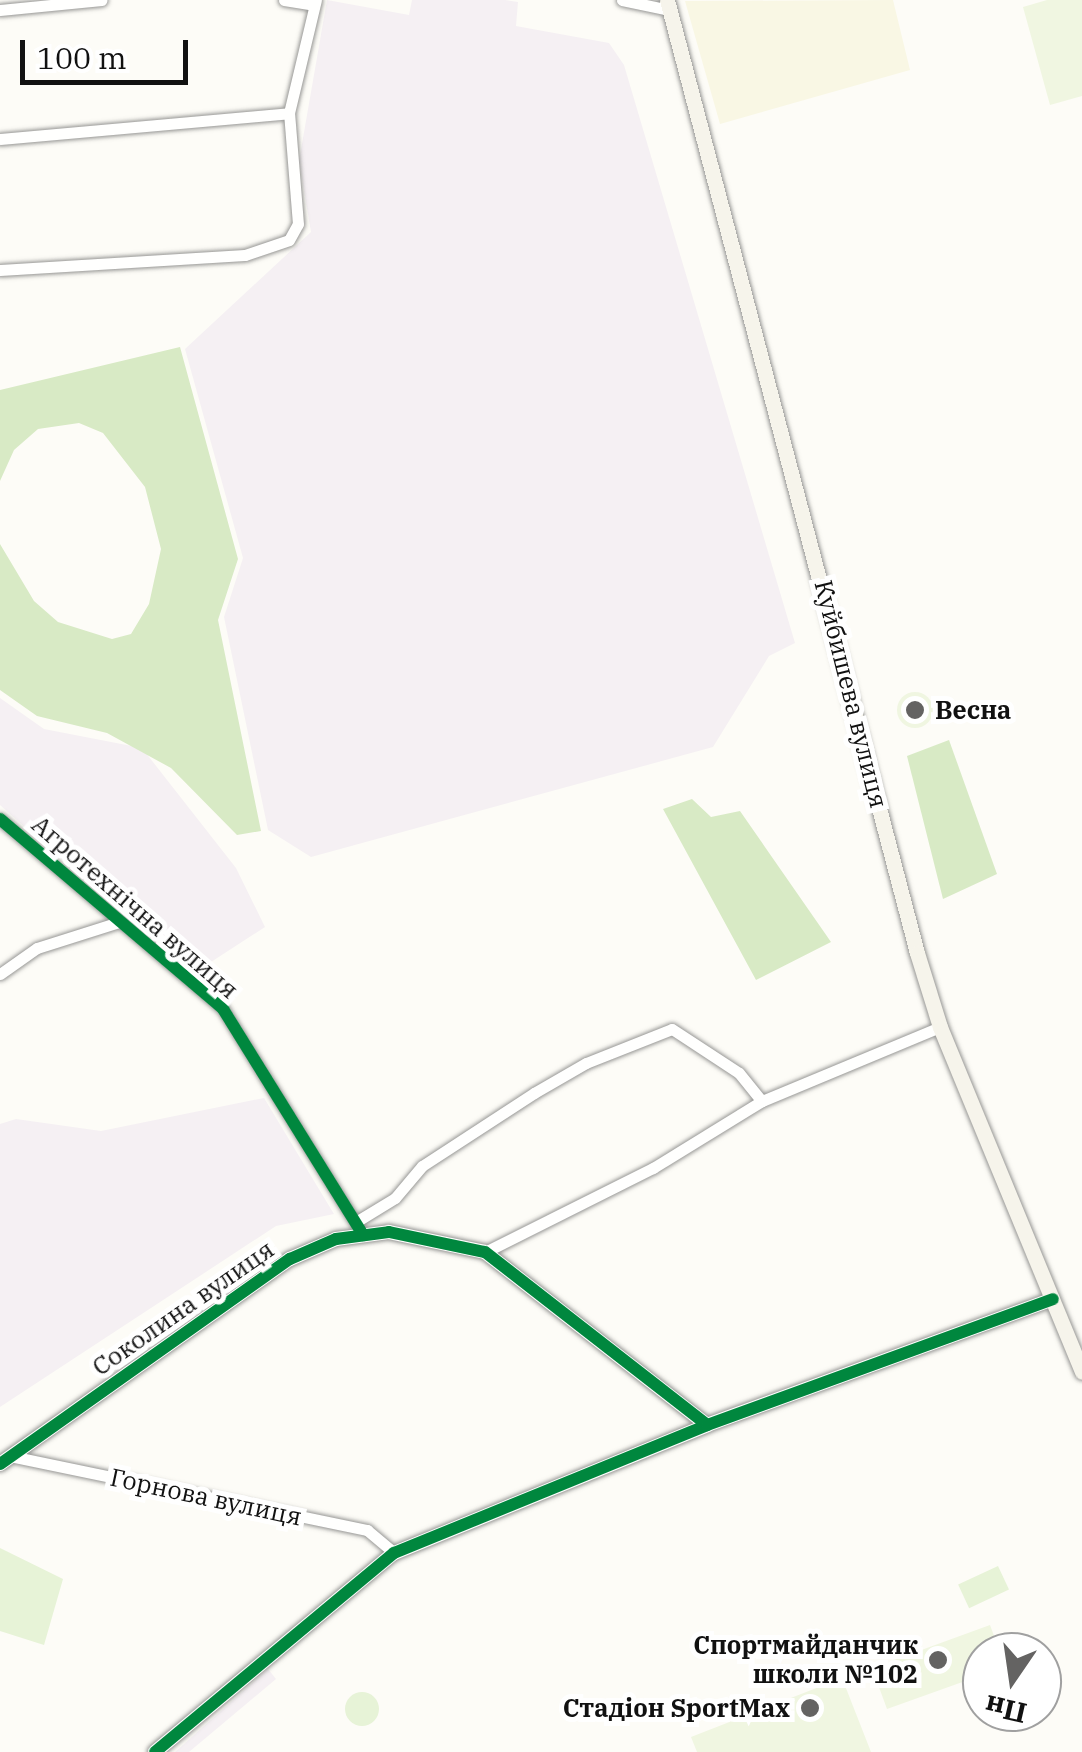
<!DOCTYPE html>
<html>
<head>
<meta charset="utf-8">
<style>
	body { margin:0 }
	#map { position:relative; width:1082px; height:1752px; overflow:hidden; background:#fdfcf7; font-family:"IBM Plex Serif",serif }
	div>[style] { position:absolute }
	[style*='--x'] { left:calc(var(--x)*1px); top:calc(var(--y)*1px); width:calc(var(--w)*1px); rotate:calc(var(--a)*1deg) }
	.industrial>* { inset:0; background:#f5f0f3 }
	.farmland>* { inset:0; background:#f9f7e4 }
	.green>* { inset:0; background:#e7f3d7; transform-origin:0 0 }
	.round { border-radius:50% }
	.forest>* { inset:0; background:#d8eac5 }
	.pitch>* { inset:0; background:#f0f6e1 }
	.roads { filter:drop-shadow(0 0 2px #979795) drop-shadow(0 0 2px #979795) }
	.minor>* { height:11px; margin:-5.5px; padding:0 5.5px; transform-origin:5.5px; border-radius:5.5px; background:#fffffe }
	.tertiary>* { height:14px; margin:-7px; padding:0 7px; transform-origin:7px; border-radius:7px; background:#fffffe }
	.secondary>* { height:15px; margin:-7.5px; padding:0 7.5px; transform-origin:7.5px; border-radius:7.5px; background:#f6f4eb }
	.cycleway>* { height:12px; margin:-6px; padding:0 6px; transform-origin:6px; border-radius:6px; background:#00873e }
	.dots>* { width:28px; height:28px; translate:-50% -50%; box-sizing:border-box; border:5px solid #fff; border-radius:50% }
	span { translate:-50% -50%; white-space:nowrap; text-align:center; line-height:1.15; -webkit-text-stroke:10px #fff; paint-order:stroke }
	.street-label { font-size:25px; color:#111 }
	.poi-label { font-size:25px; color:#111; font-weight:700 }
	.left { translate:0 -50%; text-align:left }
	.right { translate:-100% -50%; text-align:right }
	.north { position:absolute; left:962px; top:1632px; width:100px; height:100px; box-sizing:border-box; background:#fff; border:2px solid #a0a0a0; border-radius:50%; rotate:193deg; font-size:28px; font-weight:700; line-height:40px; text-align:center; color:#111 }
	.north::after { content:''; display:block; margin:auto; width:35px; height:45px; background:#646362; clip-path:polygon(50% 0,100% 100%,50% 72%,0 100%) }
	.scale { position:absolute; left:20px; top:40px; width:168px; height:45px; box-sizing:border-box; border:5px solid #111; border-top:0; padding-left:12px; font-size:30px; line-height:35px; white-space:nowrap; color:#111; -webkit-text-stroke:8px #fff; paint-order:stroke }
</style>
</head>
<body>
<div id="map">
	<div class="industrial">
		<div style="clip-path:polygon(327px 0,409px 15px,412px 0,505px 0,518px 2px,516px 26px,609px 43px,624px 65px,795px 643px,769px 656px,713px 747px,311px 857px,268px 830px,224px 617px,243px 558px,185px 349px,311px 232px,299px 161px)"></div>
		<div style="clip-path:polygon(0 698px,44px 729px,142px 748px,236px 868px,265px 927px,211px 962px,182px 966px,0 805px)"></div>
		<div style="clip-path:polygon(264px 1098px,334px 1214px,276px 1226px,0 1407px,0 1124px,16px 1119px,101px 1131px)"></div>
		<div style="clip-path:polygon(268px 1669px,276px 1679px,189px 1752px,175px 1752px)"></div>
	</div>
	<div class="farmland">
		<div style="clip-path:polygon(893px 0,910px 70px,720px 124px,685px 1px)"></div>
	</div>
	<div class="green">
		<div style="clip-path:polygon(0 1548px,63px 1579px,44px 1645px,0 1631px)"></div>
		<div style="left:998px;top:1566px;width:26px;height:44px;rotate:65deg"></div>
		<div class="round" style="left:345px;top:1692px;width:34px;height:34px"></div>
	</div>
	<div class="forest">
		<div style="clip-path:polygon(180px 347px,238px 559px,218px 620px,261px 831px,237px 835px,171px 768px,107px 733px,37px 716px,0 690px,0 544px,34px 601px,58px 622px,112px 639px,131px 634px,149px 604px,161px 549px,145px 487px,103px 433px,79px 423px,38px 429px,14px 450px,0 481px,0 390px)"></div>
		<div style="clip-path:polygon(949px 740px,997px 874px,943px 899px,907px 756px)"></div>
		<div style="clip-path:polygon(692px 799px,711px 817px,740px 811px,831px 942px,756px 980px,663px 809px)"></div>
	</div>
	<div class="pitch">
		<div style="clip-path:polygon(1047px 0,1082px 0,1082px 96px,1050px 105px,1023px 7px)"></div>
		<div class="round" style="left:897px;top:692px;width:36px;height:36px"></div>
		<div style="clip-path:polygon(990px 1625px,1000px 1652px,982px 1652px,982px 1675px,887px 1709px,872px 1668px)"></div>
		<div style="clip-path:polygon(842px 1678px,871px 1752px,697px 1752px,691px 1737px)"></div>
	</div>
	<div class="roads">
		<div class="minor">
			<div style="--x:284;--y:0;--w:30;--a:9"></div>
			<div style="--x:622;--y:0;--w:49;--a:11.8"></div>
			<div style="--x:0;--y:10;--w:102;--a:-5.6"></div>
			<div style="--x:0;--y:139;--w:290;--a:-5.1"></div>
			<div style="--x:0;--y:270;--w:245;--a:-3.5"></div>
			<div style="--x:245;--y:255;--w:46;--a:-18.8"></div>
			<div style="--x:289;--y:240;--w:18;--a:-61"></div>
			<div style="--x:298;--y:224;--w:111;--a:-94.6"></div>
			<div style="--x:289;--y:113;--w:116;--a:-76.6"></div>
			<div style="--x:0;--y:819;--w:293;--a:40.4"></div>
			<div style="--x:223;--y:1009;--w:266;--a:58.2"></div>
			<div style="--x:0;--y:974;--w:45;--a:-35.1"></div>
			<div style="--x:37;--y:948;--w:86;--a:-17.6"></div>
			<div style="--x:359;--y:1220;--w:42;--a:-31.4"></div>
			<div style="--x:395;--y:1198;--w:42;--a:-49.8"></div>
			<div style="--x:422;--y:1166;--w:134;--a:-33.1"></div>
			<div style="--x:534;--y:1093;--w:60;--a:-30"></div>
			<div style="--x:586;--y:1063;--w:92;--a:-21.6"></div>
			<div style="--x:672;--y:1029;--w:80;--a:33.3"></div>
			<div style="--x:739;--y:1073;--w:36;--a:51"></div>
			<div style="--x:485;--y:1252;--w:188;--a:-26.6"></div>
			<div style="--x:653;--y:1168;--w:128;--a:-31.6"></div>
			<div style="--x:762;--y:1101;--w:193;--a:-22.6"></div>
			<div style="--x:10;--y:1456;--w:365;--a:11.7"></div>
			<div style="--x:367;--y:1530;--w:35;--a:40"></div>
		</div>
		<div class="tertiary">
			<div style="--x:0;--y:1464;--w:355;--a:-35.3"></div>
			<div style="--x:290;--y:1259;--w:50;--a:-23.5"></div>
			<div style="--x:336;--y:1239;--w:53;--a:-7.5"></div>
			<div style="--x:389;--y:1232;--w:98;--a:11.8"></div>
			<div style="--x:485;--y:1252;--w:281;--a:37.9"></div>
			<div style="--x:155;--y:1752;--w:311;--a:-39.8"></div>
			<div style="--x:394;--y:1553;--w:338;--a:-22.2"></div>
			<div style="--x:707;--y:1425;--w:368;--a:-20"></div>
		</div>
		<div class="secondary">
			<div style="--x:667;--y:0;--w:985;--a:75.3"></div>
			<div style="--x:917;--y:953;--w:77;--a:72.7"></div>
			<div style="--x:940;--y:1027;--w:373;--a:67.6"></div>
		</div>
	</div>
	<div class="cycleway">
		<div style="--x:0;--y:819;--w:293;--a:40.4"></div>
		<div style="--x:223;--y:1009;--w:266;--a:58.2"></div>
		<div style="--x:0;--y:1464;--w:355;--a:-35.3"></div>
		<div style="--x:290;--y:1259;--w:50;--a:-23.5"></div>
		<div style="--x:336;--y:1239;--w:53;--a:-7.5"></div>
		<div style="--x:389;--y:1232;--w:98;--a:11.8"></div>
		<div style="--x:485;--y:1252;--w:281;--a:37.9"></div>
		<div style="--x:155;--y:1752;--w:311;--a:-39.8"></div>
		<div style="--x:394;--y:1553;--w:338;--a:-22.2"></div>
		<div style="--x:707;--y:1425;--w:368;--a:-20"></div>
	</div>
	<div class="dots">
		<div style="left:915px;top:710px;background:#646362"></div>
		<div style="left:938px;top:1660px;background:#646362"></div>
		<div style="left:810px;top:1708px;background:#646362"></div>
	</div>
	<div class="street-label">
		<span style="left:851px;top:694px;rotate:76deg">Куйбишева вулиця</span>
		<span style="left:135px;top:907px;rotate:41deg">Агротехнічна вулиця</span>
		<span style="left:183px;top:1308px;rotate:-35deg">Соколина вулиця</span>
		<span style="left:206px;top:1497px;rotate:12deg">Горнова вулиця</span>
	</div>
	<div class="poi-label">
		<span class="left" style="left:935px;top:710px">Весна</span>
		<span class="right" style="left:918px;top:1660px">Спортмайданчик<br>школи №102</span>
		<span class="right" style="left:790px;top:1708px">Стадіон SportMax</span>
	</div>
	<div class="north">Пн</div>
	<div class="scale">100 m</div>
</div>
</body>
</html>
